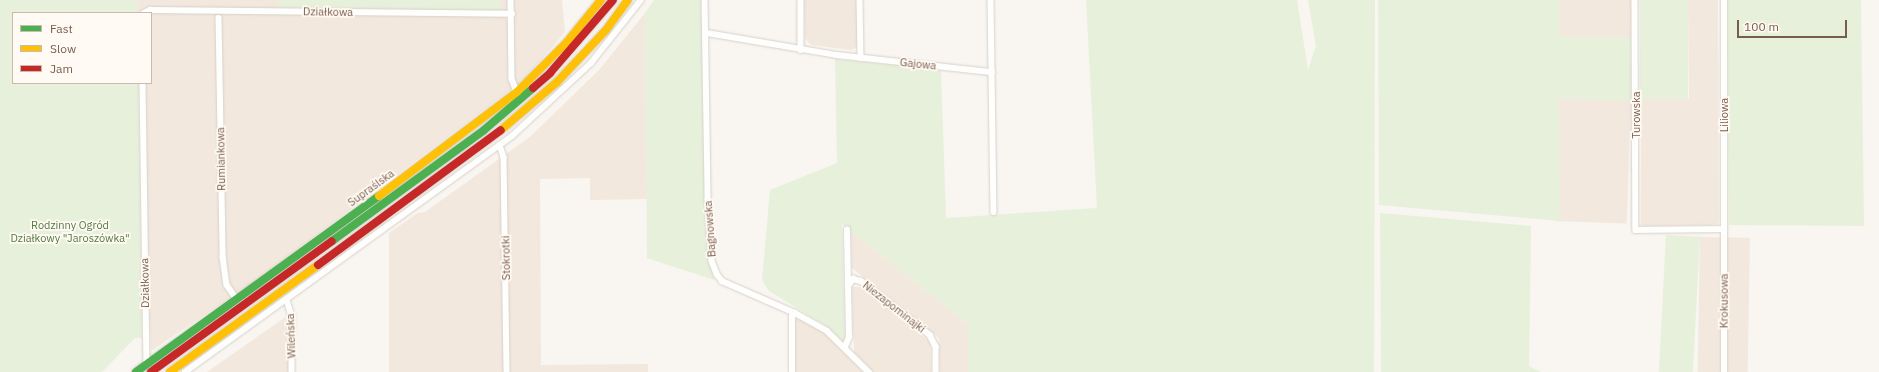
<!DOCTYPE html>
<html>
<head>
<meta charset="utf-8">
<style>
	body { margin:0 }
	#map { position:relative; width:1879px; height:372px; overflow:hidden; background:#f9f5f0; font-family:"IBM Plex Sans",sans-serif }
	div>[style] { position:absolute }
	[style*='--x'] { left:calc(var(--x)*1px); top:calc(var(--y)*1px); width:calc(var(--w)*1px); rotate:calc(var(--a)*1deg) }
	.residential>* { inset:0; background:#f2e8de; transform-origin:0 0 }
	.green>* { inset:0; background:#e7f0db; transform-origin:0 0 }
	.roads { filter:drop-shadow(0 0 1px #d7d1cb) drop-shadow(0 0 1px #d7d1cb) }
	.street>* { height:5.5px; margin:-2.75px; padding:0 2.75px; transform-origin:2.75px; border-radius:2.75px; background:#fefefd }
	.fast>* { height:8px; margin:-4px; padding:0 4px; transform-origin:4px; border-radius:4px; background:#4caf50 }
	.slow>* { height:8px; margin:-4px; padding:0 4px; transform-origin:4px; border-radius:4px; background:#ffc107 }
	.jam>* { height:8px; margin:-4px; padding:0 4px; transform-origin:4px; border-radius:4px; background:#c62828 }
	span { translate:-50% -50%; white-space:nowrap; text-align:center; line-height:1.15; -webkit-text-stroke:3.5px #fffaf3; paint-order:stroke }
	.street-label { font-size:11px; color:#7a5c4d }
	.park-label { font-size:11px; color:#537a41 }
	.legend { position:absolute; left:12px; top:12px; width:140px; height:72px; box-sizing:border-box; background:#fffaf3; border:1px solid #cabbb1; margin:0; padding:5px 7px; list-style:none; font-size:12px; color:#7a5c4d }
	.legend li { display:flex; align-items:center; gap:8px; height:20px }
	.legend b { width:20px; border:1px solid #cabbb1 }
	.scale { position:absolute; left:1737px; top:20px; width:110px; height:18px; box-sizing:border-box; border:2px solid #7a5c4d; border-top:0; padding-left:5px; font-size:12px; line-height:14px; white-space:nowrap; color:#7a5c4d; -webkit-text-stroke:3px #fffaf3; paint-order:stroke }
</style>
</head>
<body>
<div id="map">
	<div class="residential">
		<div style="clip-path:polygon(137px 0,278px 0,278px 7px,500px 13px,500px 0,562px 0,565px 32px,524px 80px,249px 285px,151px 351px,139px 83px,151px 83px,151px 13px,137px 13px)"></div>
		<div style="clip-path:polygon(804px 0,857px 0,858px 45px,852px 50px,811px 45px,805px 38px)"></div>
		<div style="left:1559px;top:0;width:72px;height:37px"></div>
		<div style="clip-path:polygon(1688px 0,1718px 0,1719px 222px,1717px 225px,1641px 226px,1641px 99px,1689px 99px)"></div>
		<div style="clip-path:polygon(645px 13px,647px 199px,590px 200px,590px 178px,540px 179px,541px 365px,648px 364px,648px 372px,389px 372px,389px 233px,418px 213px,425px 212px,531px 136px,600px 69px)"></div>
		<div style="left:1559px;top:98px;width:72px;height:123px;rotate:2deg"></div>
		<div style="clip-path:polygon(851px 231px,968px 324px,968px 372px,940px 372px,939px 338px,852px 268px)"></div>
		<div style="left:1700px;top:237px;width:50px;height:135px;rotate:1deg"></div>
		<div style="clip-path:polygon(852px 287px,861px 287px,930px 342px,931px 372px,873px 372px,854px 353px)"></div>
		<div style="clip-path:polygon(789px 313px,824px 332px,863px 372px,789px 372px)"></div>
		<div style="clip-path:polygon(287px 316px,289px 372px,207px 372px)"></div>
	</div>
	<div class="green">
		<div style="clip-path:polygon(0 0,137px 0,137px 13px,13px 13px,13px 83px,139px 83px,142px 338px,135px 338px,102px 372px,0 372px)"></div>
		<div style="clip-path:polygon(278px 0,500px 0,500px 13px,278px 7px)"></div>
		<div style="clip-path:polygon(654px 0,702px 0,714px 280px,647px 258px,645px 13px)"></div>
		<div style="clip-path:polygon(1086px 0,1297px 0,1308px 70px,1316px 46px,1308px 0,1375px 0,1374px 372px,968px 372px,968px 324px,842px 224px,845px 344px,828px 327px,769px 291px,762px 280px,770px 190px,837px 163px,835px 59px,941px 70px,946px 218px,1097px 208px)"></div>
		<div style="clip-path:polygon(1378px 0,1559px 0,1559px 37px,1631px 37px,1631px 101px,1559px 98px,1560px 221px,1379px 205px)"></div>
		<div style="left:1640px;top:0;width:48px;height:99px"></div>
		<div style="clip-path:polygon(1727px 0,1765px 0,1765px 50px,1765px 0,1861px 0,1864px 226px,1729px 225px)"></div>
		<div style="clip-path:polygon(1380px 213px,1531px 226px,1529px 366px,1541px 372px,1381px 372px)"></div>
		<div style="left:1666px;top:235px;width:34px;height:137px;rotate:3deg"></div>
	</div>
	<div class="roads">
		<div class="street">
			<div style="--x:511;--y:0;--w:79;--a:89.3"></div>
			<div style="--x:512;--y:79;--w:14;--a:69"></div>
			<div style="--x:705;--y:0;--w:199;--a:89.1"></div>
			<div style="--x:708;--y:199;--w:62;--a:86.3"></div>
			<div style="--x:712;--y:261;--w:14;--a:69"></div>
			<div style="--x:717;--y:274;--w:9;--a:54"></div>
			<div style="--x:722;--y:281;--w:80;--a:23.7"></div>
			<div style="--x:795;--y:313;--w:37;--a:29"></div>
			<div style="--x:827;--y:331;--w:59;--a:44.3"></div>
			<div style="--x:801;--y:0;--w:50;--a:90"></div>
			<div style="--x:860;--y:0;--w:58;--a:89"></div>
			<div style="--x:991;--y:0;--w:72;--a:89.2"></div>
			<div style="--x:1635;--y:0;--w:230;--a:89.8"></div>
			<div style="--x:1636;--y:230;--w:88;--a:-0.7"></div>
			<div style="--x:144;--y:13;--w:7;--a:-27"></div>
			<div style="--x:150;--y:10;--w:362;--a:0.6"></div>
			<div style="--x:219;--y:18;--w:239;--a:89"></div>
			<div style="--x:223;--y:257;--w:28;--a:82"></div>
			<div style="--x:227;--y:285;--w:16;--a:55"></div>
			<div style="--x:707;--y:33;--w:132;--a:9.6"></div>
			<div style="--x:837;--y:55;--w:156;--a:6.3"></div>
			<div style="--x:992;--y:72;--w:140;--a:89.2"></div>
			<div style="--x:143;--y:83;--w:280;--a:89.2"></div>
			<div style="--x:500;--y:145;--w:13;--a:72"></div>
			<div style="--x:504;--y:157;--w:215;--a:89.2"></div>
			<div style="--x:848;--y:286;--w:9;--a:-54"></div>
			<div style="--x:853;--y:279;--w:8;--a:14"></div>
			<div style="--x:861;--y:281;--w:88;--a:38"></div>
			<div style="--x:930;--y:335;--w:13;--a:63"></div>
			<div style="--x:936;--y:347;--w:25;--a:90"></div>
			<div style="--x:287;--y:300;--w:17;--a:73"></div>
			<div style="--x:292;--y:316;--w:56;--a:90"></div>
			<div style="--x:845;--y:347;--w:11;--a:-68"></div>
			<div style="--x:849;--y:337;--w:107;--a:-91.1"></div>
			<div style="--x:185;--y:372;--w:403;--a:-35.8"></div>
			<div style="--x:512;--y:136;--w:108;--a:-42.7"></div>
			<div style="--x:591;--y:63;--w:80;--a:-51.6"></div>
			<div style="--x:792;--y:372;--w:55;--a:-90"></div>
			<div style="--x:792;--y:317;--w:5;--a:-53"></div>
			<div style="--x:1724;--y:372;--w:372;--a:-90"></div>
		</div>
		<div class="fast">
			<div style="--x:332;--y:241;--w:188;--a:-36.1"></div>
			<div style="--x:484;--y:130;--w:65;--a:-40.6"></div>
			<div style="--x:136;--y:372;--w:300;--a:-35.9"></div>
		</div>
		<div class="slow">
			<div style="--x:501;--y:130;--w:74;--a:-40.6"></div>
			<div style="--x:557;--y:82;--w:71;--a:-46.7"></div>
			<div style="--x:606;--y:30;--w:37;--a:-54"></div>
			<div style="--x:379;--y:196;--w:173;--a:-37"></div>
			<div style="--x:517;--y:92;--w:71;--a:-45"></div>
			<div style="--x:567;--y:42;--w:54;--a:-51"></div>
			<div style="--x:170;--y:372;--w:183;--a:-35.9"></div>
		</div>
		<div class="jam">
			<div style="--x:533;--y:88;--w:23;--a:-41"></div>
			<div style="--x:550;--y:73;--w:96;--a:-49.2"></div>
			<div style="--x:318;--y:265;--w:227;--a:-36.4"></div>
			<div style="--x:151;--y:372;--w:223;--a:-35.9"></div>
		</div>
	</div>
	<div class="street-label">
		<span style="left:328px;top:12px;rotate:1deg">Działkowa</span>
		<span style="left:918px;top:64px;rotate:6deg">Gajowa</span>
		<span style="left:1636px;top:115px;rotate:-90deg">Turowska</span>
		<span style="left:1724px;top:115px;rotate:-90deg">Liliowa</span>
		<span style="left:221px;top:159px;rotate:-91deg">Rumiankowa</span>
		<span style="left:371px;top:188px;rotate:-36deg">Supraślska</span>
		<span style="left:710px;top:229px;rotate:-94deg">Bagnowska</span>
		<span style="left:506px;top:258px;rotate:-91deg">Stokrotki</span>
		<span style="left:145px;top:283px;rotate:-91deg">Działkowa</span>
		<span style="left:1724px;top:301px;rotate:-90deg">Krokusowa</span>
		<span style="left:894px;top:307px;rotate:38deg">Niezapominajki</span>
		<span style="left:291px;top:336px;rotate:-92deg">Wileńska</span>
	</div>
	<div class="park-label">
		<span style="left:70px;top:232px">Rodzinny Ogród<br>Działkowy "Jaroszówka"</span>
	</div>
	<ul class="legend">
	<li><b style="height:5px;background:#4caf50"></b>Fast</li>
	<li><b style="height:5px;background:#ffc107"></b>Slow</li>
	<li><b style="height:5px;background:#c62828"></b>Jam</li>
	</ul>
	<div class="scale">100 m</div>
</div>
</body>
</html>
